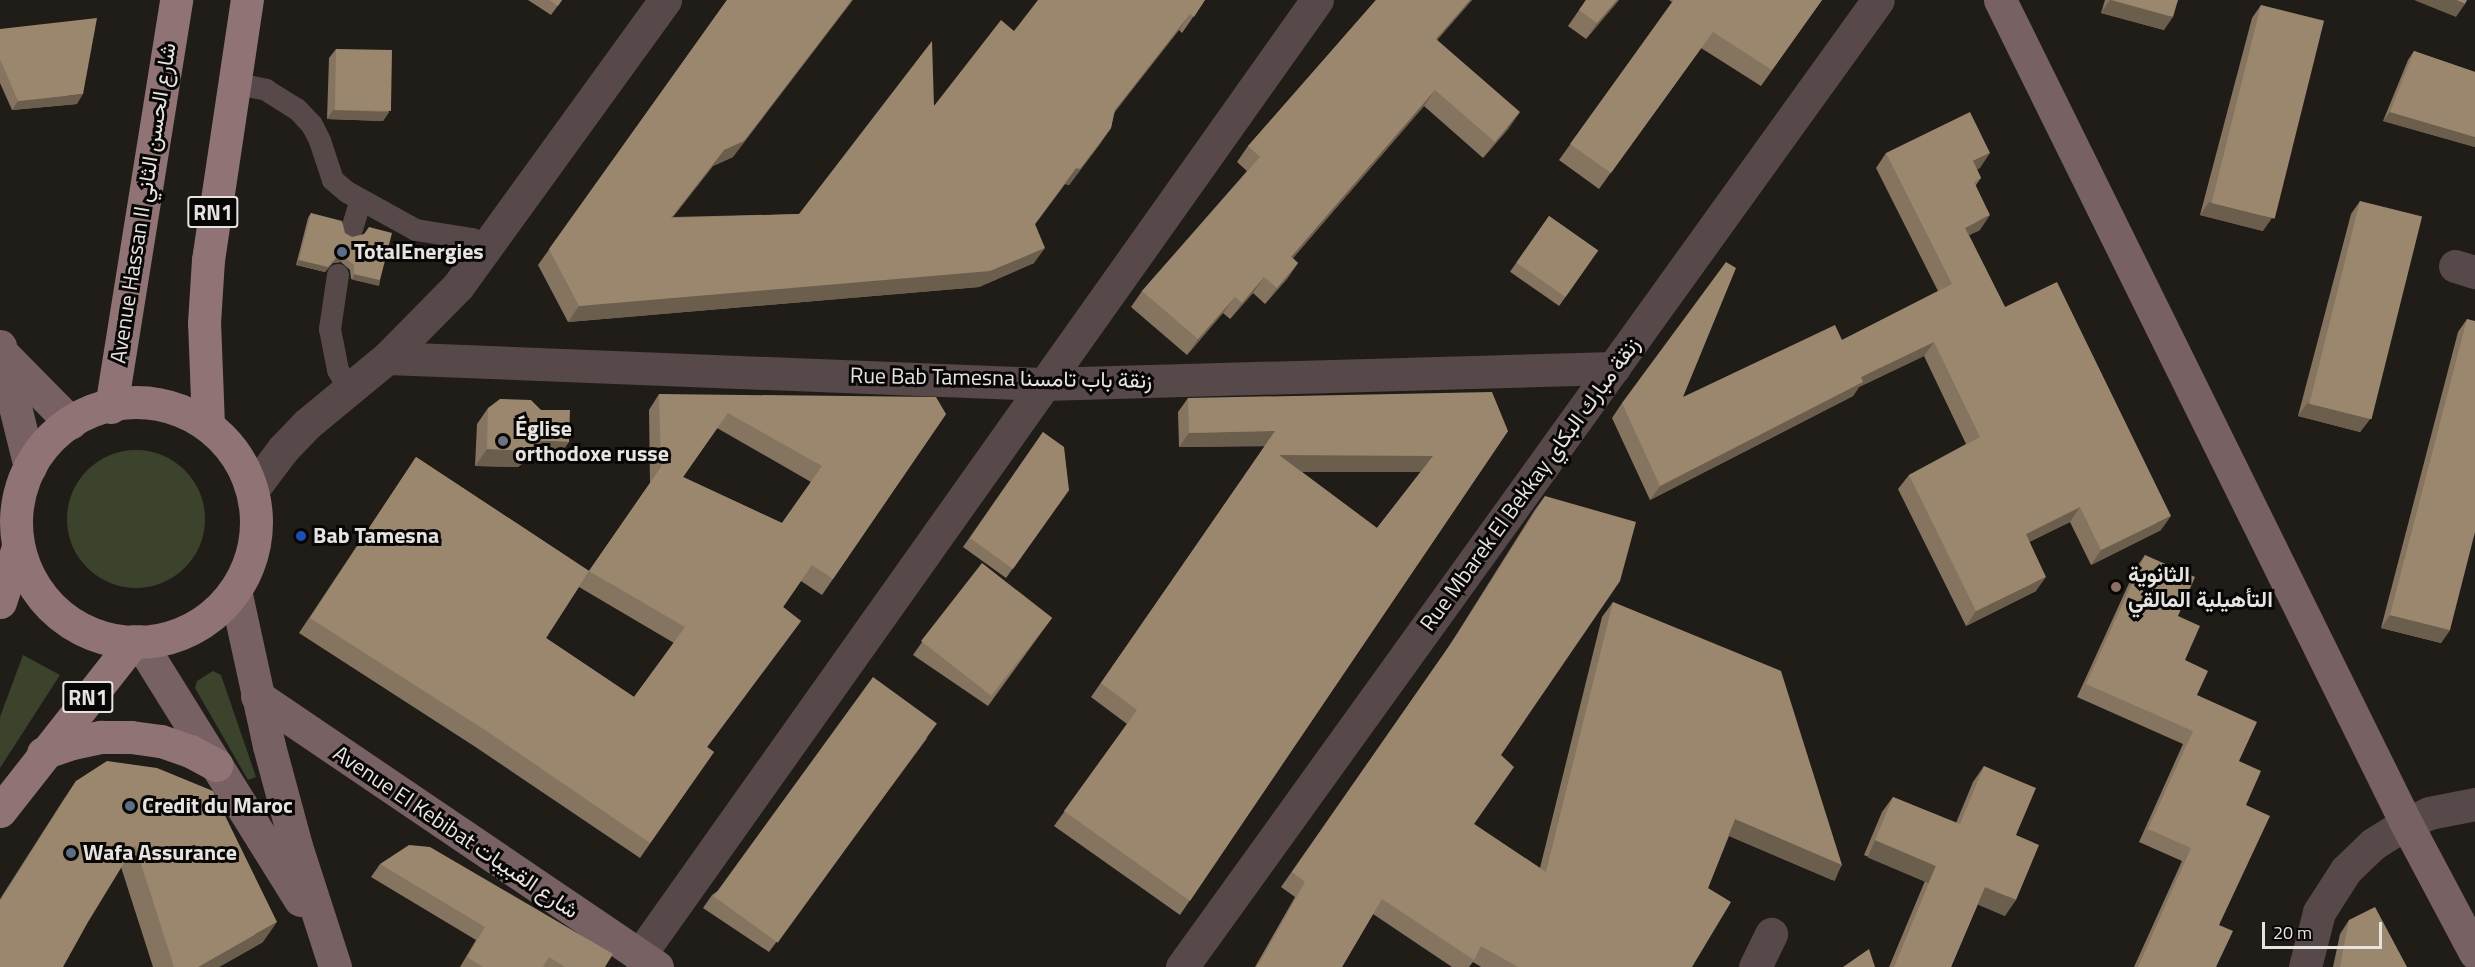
<!DOCTYPE html>
<html>
<head>
<meta charset="utf-8">
<style>
	body { margin:0 }
	#map { position:relative; width:2475px; height:967px; overflow:hidden; background:#201c18; font-family:"Titillium Web",Vazirmatn,sans-serif }
	div>[style] { position:absolute }
	[style*='--x'] { left:calc(var(--x)*1px); top:calc(var(--y)*1px); width:calc(var(--w)*1px); rotate:calc(var(--a)*1deg) }
	.green>* { inset:0; background:#3c432d }
	.round { border-radius:50% }
	.lane>* { height:22px; margin:-11px; padding:0 11px; transform-origin:11px; border-radius:11px; background:#574849 }
	.street>* { height:33px; margin:-16.5px; padding:0 16.5px; transform-origin:16.5px; border-radius:16.5px; background:#574849 }
	.secondary>* { height:33px; margin:-16.5px; padding:0 16.5px; transform-origin:16.5px; border-radius:16.5px; background:#776162 }
	.primary>* { height:33px; margin:-16.5px; padding:0 16.5px; transform-origin:16.5px; border-radius:16.5px; background:#907375 }
	.primary>.ring { margin:-16.5px; padding:0; box-sizing:content-box; background:none; border:33px solid #907375; border-radius:50% }
	.wall>* { inset:0; background:#85745f; transform-origin:0 0 }
	.shaded-wall>* { inset:0; background:#6c5e4d; transform-origin:0 0 }
	.building>* { inset:0; background:#9b876e; transform-origin:0 0 }
	.dots>* { width:16px; height:16px; translate:-50% -50%; box-sizing:border-box; border:3px solid #080706; border-radius:50% }
	span { translate:-50% -50%; white-space:nowrap; text-align:center; line-height:1.15; -webkit-text-stroke:6px #080706; paint-order:stroke }
	.shield-label span { padding:2px 4px; background:#080706; border:2px solid; border-radius:4px; -webkit-text-stroke-width:0 }
	.shield-label { font-size:21px; color:#e6e3e0; font-weight:700 }
	.street-label { font-size:22px; color:#e6e3e0 }
	.poi-label { font-size:22px; color:#e6e3e0; font-weight:700 }
	.left { translate:0 -50%; text-align:left }
	.scale { position:absolute; left:2262px; top:922px; width:120px; height:27px; box-sizing:border-box; border:3px solid #e6e3e0; border-top:0; padding-left:8px; font-size:18px; line-height:21px; white-space:nowrap; color:#e6e3e0; -webkit-text-stroke:4px #080706; paint-order:stroke }
</style>
</head>
<body>
<div id="map">
	<div class="green">
		<div class="round" style="left:67px;top:450px;width:138px;height:138px"></div>
		<div style="clip-path:polygon(23px 655px,60px 675px,0 768px,0 717px)"></div>
		<div style="clip-path:polygon(213px 671px,221px 675px,256px 777px,248px 780px,195px 688px,197px 681px)"></div>
	</div>
	<div class="lane">
		<div style="--x:234;--y:83;--w:33;--a:12"></div>
		<div style="--x:266;--y:90;--w:36;--a:32"></div>
		<div style="--x:297;--y:109;--w:22;--a:47"></div>
		<div style="--x:312;--y:125;--w:18;--a:63"></div>
		<div style="--x:320;--y:141;--w:41;--a:71.6"></div>
		<div style="--x:333;--y:180;--w:18;--a:41"></div>
		<div style="--x:347;--y:192;--w:79;--a:28.8"></div>
		<div style="--x:416;--y:230;--w:57;--a:9.1"></div>
		<div style="--x:472;--y:239;--w:18;--a:22"></div>
		<div style="--x:352;--y:229;--w:30;--a:-73"></div>
		<div style="--x:338;--y:275;--w:55;--a:98.4"></div>
		<div style="--x:330;--y:329;--w:42;--a:79"></div>
		<div style="--x:338;--y:370;--w:23;--a:61"></div>
	</div>
	<div class="street">
		<div style="--x:2455;--y:266;--w:21;--a:17"></div>
		<div style="--x:387;--y:358;--w:658;--a:2.27"></div>
		<div style="--x:1044;--y:384;--w:570;--a:-1.61"></div>
		<div style="--x:253;--y:489;--w:50;--a:-53.1"></div>
		<div style="--x:283;--y:449;--w:35;--a:-46"></div>
		<div style="--x:307;--y:424;--w:104;--a:-39.5"></div>
		<div style="--x:387;--y:358;--w:101;--a:-45.4"></div>
		<div style="--x:458;--y:286;--w:353;--a:-54.1"></div>
		<div style="--x:639;--y:956;--w:1172;--a:-54.66"></div>
		<div style="--x:1182;--y:967;--w:1191;--a:-54.26"></div>
		<div style="--x:1755;--y:967;--w:37;--a:-64"></div>
		<div style="--x:2305;--y:967;--w:57;--a:-75.7"></div>
		<div style="--x:2319;--y:912;--w:50;--a:-57.3"></div>
		<div style="--x:2346;--y:870;--w:37;--a:-44"></div>
		<div style="--x:2373;--y:844;--w:39;--a:-32"></div>
		<div style="--x:2406;--y:823;--w:25;--a:-23"></div>
		<div style="--x:2429;--y:813;--w:47;--a:-11.1"></div>
	</div>
	<div class="secondary">
		<div style="--x:2000;--y:0;--w:918;--a:63.74"></div>
		<div style="--x:2406;--y:823;--w:147;--a:62"></div>
		<div style="--x:0;--y:346;--w:125;--a:76.1"></div>
		<div style="--x:4;--y:355;--w:95;--a:45.4"></div>
		<div style="--x:235;--y:590;--w:160;--a:77.7"></div>
		<div style="--x:269;--y:746;--w:104;--a:74.9"></div>
		<div style="--x:296;--y:846;--w:127;--a:72.1"></div>
		<div style="--x:139;--y:641;--w:305;--a:58.1"></div>
		<div style="--x:257;--y:696;--w:483;--a:34.1"></div>
	</div>
	<div class="primary">
		<div class="ring" style="left:16px;top:402px;width:207px;height:207px"></div>
		<div style="--x:111;--y:407;--w:412;--a:-80.9"></div>
		<div style="--x:208;--y:425;--w:102;--a:-92.2"></div>
		<div style="--x:204;--y:323;--w:63;--a:-86.4"></div>
		<div style="--x:208;--y:260;--w:263;--a:-81.5"></div>
		<div style="--x:0;--y:602;--w:58;--a:-71.9"></div>
		<div style="--x:43;--y:753;--w:31;--a:-19"></div>
		<div style="--x:72;--y:743;--w:30;--a:-12"></div>
		<div style="--x:101;--y:737;--w:30;--a:0"></div>
		<div style="--x:131;--y:737;--w:30;--a:8"></div>
		<div style="--x:161;--y:741;--w:31;--a:19"></div>
		<div style="--x:190;--y:751;--w:30;--a:28"></div>
		<div style="--x:0;--y:811;--w:216;--a:-51.8"></div>
	</div>
	<div class="wall">
		<div style="clip-path:polygon(528px 0,562px 0,551px 15px)"></div>
		<div style="clip-path:polygon(727px 0,733px 157px,713px 166px,673px 217px,799px 214px,934px 106px,1014px 31px,1205px 0,1182px 33px,1179px 30px,1114px 112px,1111px 128px,1100px 144px,1069px 185px,1065px 184px,1035px 224px,1034px 263px,979px 287px,568px 322px,538px 265px)"></div>
		<div style="clip-path:polygon(1376px 0,1472px 0,1437px 40px,1509px 128px,1483px 158px,1424px 106px,1293px 258px,1298px 263px,1287px 279px,1265px 304px,1253px 293px,1230px 319px,1223px 313px,1187px 355px,1131px 307px,1142px 291px,1247px 171px,1237px 162px,1248px 146px)"></div>
		<div style="clip-path:polygon(1586px 0,1619px 0,1586px 39px,1568px 26px)"></div>
		<div style="clip-path:polygon(1669px 0,1822px 0,1761px 86px,1701px 48px,1599px 189px,1559px 160px,1672px 2px)"></div>
		<div style="clip-path:polygon(2105px 0,2178px 0,2164px 30px,2101px 13px)"></div>
		<div style="clip-path:polygon(2261px 5px,2263px 231px,2200px 215px,2252px 18px)"></div>
		<div style="clip-path:polygon(0 29px,77px 104px,12px 110px,0 83px)"></div>
		<div style="clip-path:polygon(336px 49px,389px 112px,383px 121px,327px 119px,329px 58px)"></div>
		<div style="clip-path:polygon(2414px 51px,2475px 72px,2475px 147px,2383px 121px,2408px 60px)"></div>
		<div style="clip-path:polygon(1886px 153px,1980px 168px,1977px 169px,1981px 178px,1976px 185px,1980px 230px,1969px 235px,2005px 307px,2161px 530px,2091px 565px,2070px 522px,2029px 542px,2036px 591px,1966px 626px,1898px 489px,1909px 475px,1966px 444px,1924px 356px,1859px 387px,1853px 396px,1650px 500px,1612px 418px,1622px 403px,1683px 397px,1842px 340px,1938px 291px,1876px 168px)"></div>
		<div style="clip-path:polygon(2360px 201px,2370px 419px,2360px 432px,2298px 416px,2351px 214px)"></div>
		<div style="clip-path:polygon(311px 213px,345px 233px,380px 280px,377px 285px,351px 279px,350px 270px,341px 262px,333px 263px,325px 272px,296px 265px,308px 218px)"></div>
		<div style="left:1549px;top:216px;width:60px;height:68px;rotate:35deg"></div>
		<div style="clip-path:polygon(2467px 319px,2450px 630px,2441px 643px,2381px 628px,2458px 332px)"></div>
		<div style="clip-path:polygon(evenodd,659px 394px,946px 414px,822px 595px,801px 581px,783px 607px,801px 621px,707px 747px,714px 752px,640px 858px,474px 746px,299px 633px,416px 457px,589px 571px,650px 483px,649px 410px,659px 394px,717px 428px,811px 482px,782px 523px,683px 477px,717px 428px,659px 394px,579px 587px,674px 643px,634px 697px,546px 638px,579px 587px)"></div>
		<div style="clip-path:polygon(evenodd,1188px 398px,1508px 431px,1180px 915px,1054px 826px,1127px 724px,1091px 697px,1265px 446px,1179px 447px,1178px 412px,1188px 398px,1298px 469px,1422px 470px,1377px 528px,1298px 469px)"></div>
		<div style="clip-path:polygon(488px 408px,558px 458px,529px 458px,518px 467px,475px 466px,477px 424px)"></div>
		<div style="clip-path:polygon(1043px 432px,1069px 490px,1006px 578px,963px 547px)"></div>
		<div style="clip-path:polygon(1545px 496px,1501px 755px,1474px 824px,1540px 868px,1602px 617px,1613px 602px,1842px 865px,1832px 880px,1729px 836px,1708px 888px,1692px 967px,1481px 967px,1473px 962px,1469px 967px,1452px 967px,1373px 914px,1342px 967px,1255px 967px,1295px 897px,1281px 887px,1446px 651px,1534px 511px)"></div>
		<div style="clip-path:polygon(2145px 555px,2178px 616px,2185px 660px,2197px 695px,2239px 761px,2246px 805px,2219px 925px,2216px 967px,2134px 967px,2182px 861px,2139px 842px,2183px 744px,2077px 697px,2136px 568px)"></div>
		<div style="clip-path:polygon(1052px 618px,988px 706px,913px 655px,922px 642px)"></div>
		<div style="clip-path:polygon(928px 737px,769px 952px,703px 908px,712px 895px)"></div>
		<div style="clip-path:polygon(1984px 766px,2016px 835px,2005px 916px,1978px 904px,1951px 967px,1889px 967px,1925px 881px,1864px 855px,1882px 812px,1893px 797px,1956px 823px,1973px 782px)"></div>
		<div style="clip-path:polygon(76px 781px,263px 942px,219px 967px,153px 967px,121px 867px,0 967px,0 899px,62px 802px)"></div>
		<div style="clip-path:polygon(380px 864px,605px 967px,460px 967px,476px 940px,371px 877px)"></div>
		<div style="clip-path:polygon(2349px 920px,2407px 967px,2333px 967px,2340px 934px)"></div>
	</div>
	<div class="shaded-wall">
		<div style="clip-path:polygon(852px 0,853px 0,733px 157px,713px 166px,660px 233px,671px 218px,724px 150px)"></div>
		<div style="clip-path:polygon(1470px 0,1472px 0,1424px 55px,1436px 39px)"></div>
		<div style="clip-path:polygon(1617px 0,1619px 0,1586px 39px,1597px 23px)"></div>
		<div style="clip-path:polygon(2110px 0,2173px 17px,2164px 30px,2101px 13px)"></div>
		<div style="clip-path:polygon(2414px 0,2456px 0,2465px 4px,2456px 17px)"></div>
		<div style="clip-path:polygon(1190px 14px,1179px 30px,1104px 126px,1115px 110px)"></div>
		<div style="clip-path:polygon(1435px 90px,1424px 106px,1280px 273px,1291px 257px)"></div>
		<div style="clip-path:polygon(83px 94px,77px 104px,12px 110px,18px 101px)"></div>
		<div style="clip-path:polygon(333px 110px,389px 112px,383px 121px,327px 119px)"></div>
		<div style="clip-path:polygon(1520px 112px,1509px 128px,1483px 158px,1495px 142px)"></div>
		<div style="clip-path:polygon(2390px 112px,2475px 137px,2475px 147px,2383px 121px)"></div>
		<div style="clip-path:polygon(1111px 128px,1069px 185px,1065px 184px,1024px 240px,1076px 168px)"></div>
		<div style="clip-path:polygon(1990px 153px,1980px 168px,1963px 176px,1973px 161px)"></div>
		<div style="clip-path:polygon(2209px 202px,2272px 218px,2263px 231px,2200px 215px)"></div>
		<div style="clip-path:polygon(1990px 215px,1980px 230px,1955px 242px,1965px 228px)"></div>
		<div style="clip-path:polygon(1045px 248px,1034px 263px,979px 287px,568px 322px,579px 306px)"></div>
		<div style="clip-path:polygon(344px 257px,341px 262px,333px 263px,325px 272px,296px 265px,299px 260px)"></div>
		<div style="clip-path:polygon(1298px 263px,1287px 279px,1265px 304px,1277px 288px)"></div>
		<div style="left:354px;top:274px;width:27px;height:6px;rotate:13deg"></div>
		<div style="clip-path:polygon(1264px 277px,1253px 293px,1230px 319px,1242px 303px)"></div>
		<div style="clip-path:polygon(1235px 297px,1223px 313px,1187px 355px,1198px 339px)"></div>
		<div style="clip-path:polygon(1934px 342px,1924px 356px,1859px 387px,1853px 396px,1650px 500px,1660px 486px,1861px 377px)"></div>
		<div style="clip-path:polygon(2307px 403px,2370px 419px,2360px 432px,2298px 416px)"></div>
		<div style="clip-path:polygon(1275px 431px,1265px 446px,1179px 447px,1189px 433px)"></div>
		<div style="clip-path:polygon(540px 441px,569px 442px,558px 458px,529px 458px,518px 467px,475px 466px,487px 449px)"></div>
		<div style="left:1279px;top:455px;width:154px;height:17px"></div>
		<div style="clip-path:polygon(2080px 507px,2070px 522px,2015px 549px,2026px 534px)"></div>
		<div style="clip-path:polygon(2171px 516px,2161px 530px,2091px 565px,2101px 550px)"></div>
		<div style="clip-path:polygon(2046px 577px,2036px 591px,1966px 626px,1976px 611px)"></div>
		<div style="clip-path:polygon(2390px 615px,2450px 630px,2441px 643px,2381px 628px)"></div>
		<div style="clip-path:polygon(801px 621px,790px 636px,696px 762px,707px 747px)"></div>
		<div style="left:1735px;top:819px;width:116px;height:18px;rotate:23deg"></div>
		<div style="left:1875px;top:840px;width:66px;height:19px;rotate:23deg"></div>
		<div style="clip-path:polygon(1985px 887px,2016px 900px,2005px 916px,1974px 903px)"></div>
		<div style="clip-path:polygon(277px 922px,263px 942px,219px 967px,198px 967px)"></div>
	</div>
	<div class="building">
		<div style="clip-path:polygon(549px 0,562px 0,558px 6px)"></div>
		<div style="clip-path:polygon(727px 0,852px 0,744px 141px,724px 150px,671px 218px,799px 214px,932px 41px,934px 106px,1001px 20px,1014px 31px,1038px 0,1205px 0,1194px 17px,1190px 14px,1115px 110px,1111px 128px,1080px 169px,1076px 168px,1035px 224px,1045px 248px,990px 271px,579px 306px,549px 249px)"></div>
		<div style="clip-path:polygon(1376px 0,1470px 0,1436px 39px,1520px 112px,1495px 142px,1435px 90px,1291px 257px,1298px 263px,1277px 288px,1264px 277px,1242px 303px,1235px 297px,1198px 339px,1142px 291px,1260px 157px,1248px 146px)"></div>
		<div style="clip-path:polygon(1586px 0,1617px 0,1597px 23px,1579px 10px)"></div>
		<div style="clip-path:polygon(1674px 0,1822px 0,1772px 70px,1713px 32px,1611px 173px,1570px 144px)"></div>
		<div style="clip-path:polygon(2112px 0,2178px 0,2173px 17px)"></div>
		<div style="clip-path:polygon(2456px 0,2467px 0,2465px 4px)"></div>
		<div style="left:2261px;top:5px;width:65px;height:204px;rotate:14deg"></div>
		<div style="clip-path:polygon(97px 18px,83px 94px,18px 101px,0 59px,0 29px)"></div>
		<div style="left:336px;top:49px;width:56px;height:61px;rotate:1deg"></div>
		<div style="clip-path:polygon(2414px 51px,2475px 72px,2475px 137px,2390px 112px)"></div>
		<div style="clip-path:polygon(1970px 112px,1990px 153px,1973px 161px,1981px 178px,1974px 182px,1990px 215px,1965px 228px,2005px 307px,2057px 282px,2171px 516px,2101px 550px,2080px 507px,2026px 534px,2046px 577px,1976px 611px,1909px 475px,1980px 437px,1934px 342px,1861px 377px,1863px 382px,1660px 486px,1622px 403px,1726px 262px,1736px 268px,1683px 397px,1835px 325px,1842px 340px,1952px 284px,1886px 153px)"></div>
		<div style="left:2360px;top:201px;width:64px;height:209px;rotate:14deg"></div>
		<div style="clip-path:polygon(311px 213px,342px 221px,345px 233px,352px 237px,364px 234px,369px 227px,392px 233px,380px 280px,354px 274px,354px 265px,344px 257px,336px 258px,328px 267px,299px 260px)"></div>
		<div style="left:1549px;top:216px;width:60px;height:57px;rotate:35deg"></div>
		<div style="clip-path:polygon(2467px 319px,2475px 321px,2475px 532px,2450px 630px,2390px 615px)"></div>
		<div style="clip-path:polygon(evenodd,1492px 392px,1508px 431px,1190px 901px,1064px 811px,1137px 710px,1101px 683px,1275px 431px,1189px 433px,1188px 398px,1492px 392px,1279px 455px,1433px 456px,1377px 528px,1279px 455px)"></div>
		<div style="clip-path:polygon(evenodd,659px 394px,936px 397px,946px 414px,833px 579px,812px 565px,783px 607px,801px 621px,707px 747px,714px 752px,650px 843px,485px 730px,310px 618px,416px 457px,589px 571px,661px 467px,659px 394px,728px 413px,822px 466px,782px 523px,683px 477px,728px 413px,659px 394px,589px 571px,685px 627px,634px 697px,546px 638px,589px 571px)"></div>
		<div style="clip-path:polygon(500px 399px,531px 400px,541px 410px,570px 410px,569px 442px,540px 441px,529px 451px,487px 449px,488px 408px)"></div>
		<div style="clip-path:polygon(1043px 432px,1064px 447px,1069px 490px,1013px 569px,970px 538px)"></div>
		<div style="clip-path:polygon(1545px 496px,1636px 522px,1620px 581px,1501px 755px,1514px 767px,1474px 824px,1546px 872px,1613px 602px,1781px 671px,1842px 865px,1735px 819px,1708px 888px,1731px 902px,1692px 967px,1518px 967px,1481px 946px,1474px 960px,1382px 899px,1342px 967px,1257px 967px,1305px 882px,1292px 872px,1456px 636px)"></div>
		<div style="clip-path:polygon(2145px 555px,2195px 577px,2178px 616px,2200px 626px,2185px 660px,2208px 671px,2197px 695px,2257px 722px,2239px 761px,2261px 771px,2246px 805px,2270px 816px,2219px 925px,2233px 931px,2216px 967px,2138px 967px,2191px 848px,2148px 829px,2193px 731px,2086px 684px)"></div>
		<div style="left:982px;top:563px;width:89px;height:99px;rotate:38deg"></div>
		<div style="left:873px;top:677px;width:79px;height:271px;rotate:36deg"></div>
		<div style="clip-path:polygon(107px 761px,157px 768px,213px 791px,277px 922px,198px 967px,174px 967px,135px 845px,88px 922px,63px 967px,0 967px,0 901px,76px 781px)"></div>
		<div style="clip-path:polygon(1984px 766px,2036px 788px,2016px 835px,2039px 845px,2016px 900px,1985px 887px,1951px 967px,1894px 967px,1936px 866px,1875px 840px,1893px 797px,1960px 824px)"></div>
		<div style="clip-path:polygon(409px 845px,430px 847px,613px 954px,605px 967px,565px 967px,549px 957px,543px 967px,483px 967px,467px 957px,485px 927px,380px 864px)"></div>
		<div style="clip-path:polygon(2375px 907px,2407px 967px,2340px 967px,2349px 920px)"></div>
		<div style="clip-path:polygon(1869px 949px,1875px 967px,1843px 967px)"></div>
	</div>
	<div class="dots">
		<div style="left:342px;top:252px;background:#5c6f8a"></div>
		<div style="left:503px;top:441px;background:#6b7280"></div>
		<div style="left:301px;top:536px;background:#1a4fb4"></div>
		<div style="left:2116px;top:587px;background:#8d6e63"></div>
		<div style="left:130px;top:806px;background:#5c6f8a"></div>
		<div style="left:71px;top:853px;background:#5c6f8a"></div>
	</div>
	<div class="shield-label">
		<span style="left:213px;top:212px">RN1</span>
		<span style="left:88px;top:697px">RN1</span>
	</div>
	<div class="street-label">
		<span style="left:143px;top:203px;rotate:-81deg">Avenue Hassan II شارع الحسن الثاني</span>
		<span style="left:1001px;top:378px;rotate:1deg">Rue Bab Tamesna زنقة باب تامسنا</span>
		<span style="left:1530px;top:484px;rotate:-54deg">Rue Mbarek El Bekkay زنقة مبارك البكاي</span>
		<span style="left:456px;top:832px;rotate:34deg">Avenue El Kebibat شارع القبيبات</span>
	</div>
	<div class="poi-label">
		<span class="left" style="left:354px;top:252px">TotalEnergies</span>
		<span class="left" style="left:515px;top:441px">Église<br>orthodoxe russe</span>
		<span class="left" style="left:313px;top:536px">Bab Tamesna</span>
		<span class="left" style="left:2128px;top:587px">الثانوية<br>التأهيلية المالقي</span>
		<span class="left" style="left:142px;top:806px">Credit du Maroc</span>
		<span class="left" style="left:83px;top:853px">Wafa Assurance</span>
	</div>
	<div class="scale">20 m</div>
</div>
</body>
</html>
